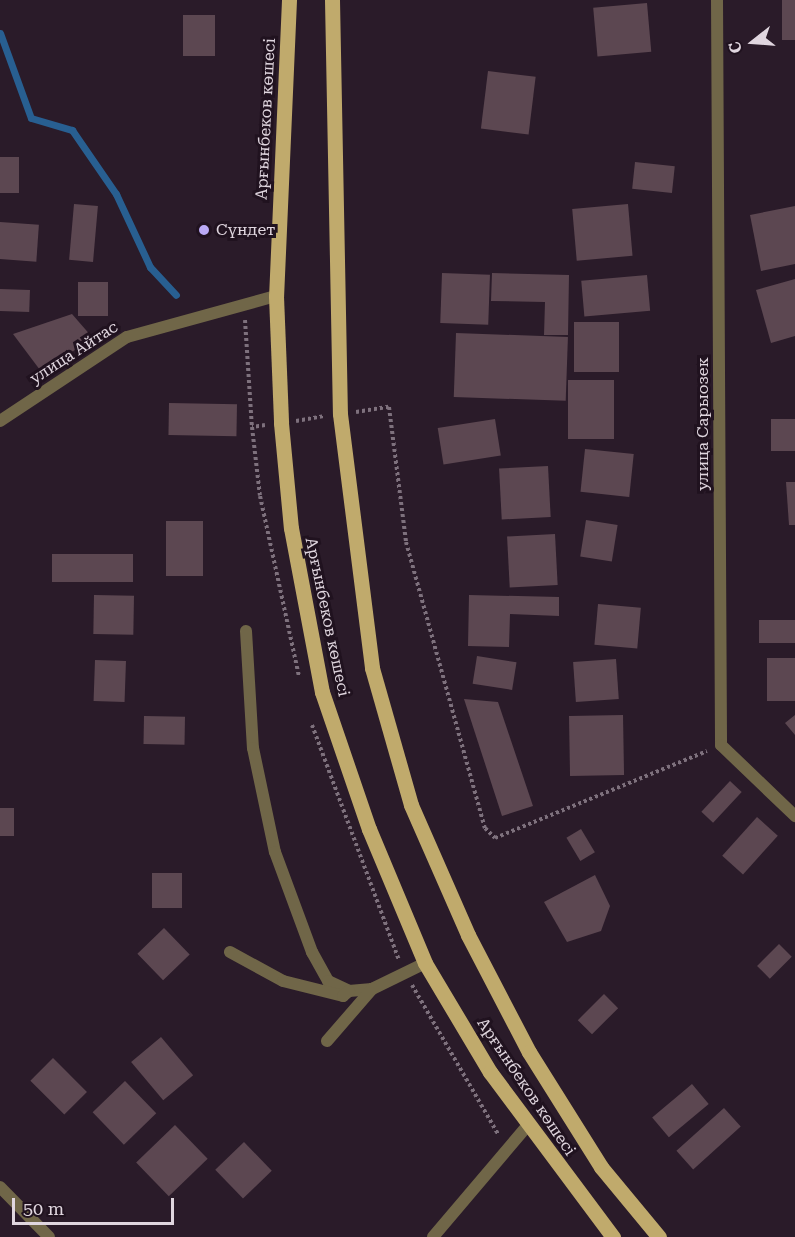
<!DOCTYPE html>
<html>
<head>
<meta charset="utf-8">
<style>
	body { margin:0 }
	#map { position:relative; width:795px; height:1237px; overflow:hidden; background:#2a1b29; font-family:"Roboto Serif",serif }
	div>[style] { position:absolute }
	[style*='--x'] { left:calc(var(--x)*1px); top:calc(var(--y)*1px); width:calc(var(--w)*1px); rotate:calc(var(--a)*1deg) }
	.stream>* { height:7px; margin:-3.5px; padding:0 3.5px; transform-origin:3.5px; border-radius:3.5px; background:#285f91 }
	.building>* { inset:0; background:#5c4751; transform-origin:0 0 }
	.path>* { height:4px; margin-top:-2px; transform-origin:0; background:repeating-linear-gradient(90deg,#7e717d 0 3px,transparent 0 6px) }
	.street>* { height:12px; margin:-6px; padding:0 6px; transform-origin:6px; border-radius:6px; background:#706648 }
	.primary>* { height:15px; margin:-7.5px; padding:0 7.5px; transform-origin:7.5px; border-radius:7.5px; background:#c0aa6c }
	.dots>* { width:16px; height:16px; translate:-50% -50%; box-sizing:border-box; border:3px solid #20121f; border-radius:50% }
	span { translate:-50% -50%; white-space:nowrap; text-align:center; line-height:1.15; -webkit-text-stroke:6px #20121f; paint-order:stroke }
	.street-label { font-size:16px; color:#e0d6df }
	.poi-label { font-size:16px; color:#e0d6df }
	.left { translate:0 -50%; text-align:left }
	.north { position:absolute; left:723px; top:12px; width:60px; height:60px; -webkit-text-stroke:4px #20121f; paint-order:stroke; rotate:253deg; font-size:16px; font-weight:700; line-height:24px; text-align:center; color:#e0d6df }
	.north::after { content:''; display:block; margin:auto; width:21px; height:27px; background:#e0d6df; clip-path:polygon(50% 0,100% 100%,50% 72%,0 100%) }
	.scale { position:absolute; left:12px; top:1198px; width:162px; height:27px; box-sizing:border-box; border:3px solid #e0d6df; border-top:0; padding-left:8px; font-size:18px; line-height:21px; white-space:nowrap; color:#e0d6df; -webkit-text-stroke:4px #20121f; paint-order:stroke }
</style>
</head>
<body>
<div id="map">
	<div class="stream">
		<div style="--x:0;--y:33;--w:90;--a:70"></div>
		<div style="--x:31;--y:118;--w:43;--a:16.3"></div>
		<div style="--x:72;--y:130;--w:78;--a:55.5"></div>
		<div style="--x:116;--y:194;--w:81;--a:65"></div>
		<div style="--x:150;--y:267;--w:38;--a:47"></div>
	</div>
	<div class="building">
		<div style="left:782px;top:0;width:13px;height:40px"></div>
		<div style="left:647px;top:3px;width:49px;height:54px;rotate:85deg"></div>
		<div style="left:183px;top:15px;width:32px;height:41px"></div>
		<div style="left:488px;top:71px;width:48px;height:58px;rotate:7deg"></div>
		<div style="left:0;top:157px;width:19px;height:36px"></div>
		<div style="left:635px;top:162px;width:40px;height:27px;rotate:6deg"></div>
		<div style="left:74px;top:204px;width:24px;height:56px;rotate:5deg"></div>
		<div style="left:628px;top:204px;width:52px;height:56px;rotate:85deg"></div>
		<div style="clip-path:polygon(795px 206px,795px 264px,761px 271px,750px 215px)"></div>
		<div style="left:0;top:222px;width:39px;height:37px;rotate:4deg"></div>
		<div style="left:442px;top:273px;width:48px;height:50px;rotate:2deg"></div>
		<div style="clip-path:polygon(492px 273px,569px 275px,568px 335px,544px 335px,545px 302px,491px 301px)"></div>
		<div style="left:647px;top:275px;width:36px;height:66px;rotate:85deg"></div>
		<div style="clip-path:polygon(795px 279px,795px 336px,771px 343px,756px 290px)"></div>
		<div style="left:78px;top:282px;width:30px;height:34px"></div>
		<div style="left:0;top:289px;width:30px;height:22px;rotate:2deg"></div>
		<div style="clip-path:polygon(72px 314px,92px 337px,43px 374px,13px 334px)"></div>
		<div style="left:574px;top:322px;width:45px;height:50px"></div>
		<div style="left:456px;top:333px;width:112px;height:64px;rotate:2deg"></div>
		<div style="left:568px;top:380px;width:46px;height:59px"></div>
		<div style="left:169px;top:403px;width:68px;height:32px;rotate:1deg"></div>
		<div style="left:495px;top:419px;width:37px;height:58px;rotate:81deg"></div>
		<div style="left:795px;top:419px;width:32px;height:24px;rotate:90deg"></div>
		<div style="left:585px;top:449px;width:49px;height:43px;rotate:6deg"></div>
		<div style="left:548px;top:466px;width:51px;height:49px;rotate:87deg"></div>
		<div style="clip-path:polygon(786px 482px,795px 482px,795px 525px,789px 525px)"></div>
		<div style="left:586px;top:520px;width:32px;height:37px;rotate:9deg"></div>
		<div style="left:166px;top:521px;width:37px;height:55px"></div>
		<div style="left:555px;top:534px;width:51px;height:48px;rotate:87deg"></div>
		<div style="left:52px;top:554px;width:81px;height:28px"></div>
		<div style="left:94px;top:595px;width:40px;height:39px;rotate:1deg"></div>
		<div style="clip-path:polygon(469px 595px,559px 597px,559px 616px,510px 614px,509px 647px,468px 646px)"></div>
		<div style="left:598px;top:604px;width:43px;height:41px;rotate:5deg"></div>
		<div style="left:759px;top:620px;width:36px;height:23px"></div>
		<div style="left:477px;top:656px;width:40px;height:28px;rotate:9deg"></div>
		<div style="left:795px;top:658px;width:43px;height:28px;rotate:90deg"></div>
		<div style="left:616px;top:659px;width:40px;height:43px;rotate:86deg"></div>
		<div style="left:95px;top:660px;width:31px;height:41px;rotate:2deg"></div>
		<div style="clip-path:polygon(464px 699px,498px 702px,533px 806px,502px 816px)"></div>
		<div style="left:623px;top:715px;width:60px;height:54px;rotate:89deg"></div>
		<div style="clip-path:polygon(795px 715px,795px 735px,785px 723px)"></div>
		<div style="left:144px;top:716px;width:41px;height:28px;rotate:1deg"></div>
		<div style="left:730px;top:781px;width:16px;height:42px;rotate:43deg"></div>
		<div style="left:0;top:808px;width:14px;height:28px"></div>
		<div style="left:757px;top:817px;width:28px;height:52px;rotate:42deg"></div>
		<div style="left:581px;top:829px;width:27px;height:17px;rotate:59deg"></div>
		<div style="left:152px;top:873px;width:30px;height:35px"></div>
		<div style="clip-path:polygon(595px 875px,610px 906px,601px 931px,567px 942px,544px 902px)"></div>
		<div style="left:164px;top:928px;width:37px;height:37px;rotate:46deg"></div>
		<div style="left:779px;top:944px;width:18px;height:31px;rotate:45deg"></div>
		<div style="left:604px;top:994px;width:20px;height:37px;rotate:45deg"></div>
		<div style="left:161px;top:1037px;width:50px;height:39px;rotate:50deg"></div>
		<div style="left:53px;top:1058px;width:48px;height:32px;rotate:45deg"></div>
		<div style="left:125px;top:1081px;width:45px;height:45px;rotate:46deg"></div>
		<div style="left:692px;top:1084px;width:26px;height:52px;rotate:50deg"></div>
		<div style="left:724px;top:1108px;width:25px;height:64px;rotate:48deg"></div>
		<div style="left:175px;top:1125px;width:47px;height:54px;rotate:46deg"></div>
		<div style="left:244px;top:1142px;width:40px;height:40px;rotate:46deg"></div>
	</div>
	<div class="path">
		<div style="--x:245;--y:320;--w:107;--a:86.3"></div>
		<div style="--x:356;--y:412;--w:33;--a:-9"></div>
		<div style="--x:389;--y:407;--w:136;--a:82.8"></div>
		<div style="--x:406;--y:542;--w:297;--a:74.6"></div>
		<div style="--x:485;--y:828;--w:14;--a:45"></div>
		<div style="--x:495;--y:838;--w:229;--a:-22.3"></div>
		<div style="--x:296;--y:421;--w:28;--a:-10"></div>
		<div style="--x:265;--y:425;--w:13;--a:171"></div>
		<div style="--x:252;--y:427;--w:69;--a:83.4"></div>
		<div style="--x:260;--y:496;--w:185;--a:77.8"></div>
		<div style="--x:312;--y:725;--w:251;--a:69.7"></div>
		<div style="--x:412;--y:985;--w:172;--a:60"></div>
	</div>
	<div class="street">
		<div style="--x:717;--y:0;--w:745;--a:89.69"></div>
		<div style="--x:721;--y:745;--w:103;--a:43.8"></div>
		<div style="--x:0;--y:421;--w:152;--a:-33.5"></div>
		<div style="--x:127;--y:337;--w:155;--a:-15.4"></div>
		<div style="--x:246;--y:631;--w:117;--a:86.6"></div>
		<div style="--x:253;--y:748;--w:106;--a:78.1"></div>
		<div style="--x:275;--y:852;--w:107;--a:69.7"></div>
		<div style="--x:312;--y:952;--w:33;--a:61"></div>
		<div style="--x:328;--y:981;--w:23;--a:25"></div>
		<div style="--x:349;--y:991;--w:23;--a:-5"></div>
		<div style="--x:372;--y:989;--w:59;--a:-26.1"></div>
		<div style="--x:230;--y:952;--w:60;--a:28.7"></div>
		<div style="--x:283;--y:981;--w:62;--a:14"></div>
		<div style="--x:343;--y:996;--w:8;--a:-40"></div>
		<div style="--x:327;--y:1041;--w:69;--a:-49.1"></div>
		<div style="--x:0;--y:1187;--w:70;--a:45.6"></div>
		<div style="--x:433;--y:1237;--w:147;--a:-49.7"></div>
	</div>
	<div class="primary">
		<div style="--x:289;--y:0;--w:296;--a:92.5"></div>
		<div style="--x:276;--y:296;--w:127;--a:87.7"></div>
		<div style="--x:281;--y:423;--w:105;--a:84.6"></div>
		<div style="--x:291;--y:528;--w:167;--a:79.3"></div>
		<div style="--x:322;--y:692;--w:145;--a:71.1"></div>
		<div style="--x:369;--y:829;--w:145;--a:67.3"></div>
		<div style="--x:425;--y:963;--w:127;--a:59.2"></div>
		<div style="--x:490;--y:1072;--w:206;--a:53.3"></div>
		<div style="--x:332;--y:0;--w:414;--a:88.9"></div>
		<div style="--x:340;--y:414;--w:256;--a:82.8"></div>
		<div style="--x:372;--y:668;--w:142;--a:74.1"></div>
		<div style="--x:411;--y:805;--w:142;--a:66.3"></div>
		<div style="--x:468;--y:935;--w:132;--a:62.5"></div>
		<div style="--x:529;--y:1052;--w:136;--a:57.9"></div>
		<div style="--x:601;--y:1167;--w:91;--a:50.4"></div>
	</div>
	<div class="dots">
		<div style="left:204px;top:230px;background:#bbaaf6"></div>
	</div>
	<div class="street-label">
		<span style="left:266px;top:119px;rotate:-87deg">Арғынбеков көшесі</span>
		<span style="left:74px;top:353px;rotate:-33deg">улица Айтас</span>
		<span style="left:703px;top:424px;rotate:-90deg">улица Сарыозек</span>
		<span style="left:327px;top:617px;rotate:78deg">Арғынбеков көшесі</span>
		<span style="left:526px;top:1087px;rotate:56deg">Арғынбеков көшесі</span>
	</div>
	<div class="poi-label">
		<span class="left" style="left:216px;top:230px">Сүндет</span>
	</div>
	<div class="north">С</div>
	<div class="scale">50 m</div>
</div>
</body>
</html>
